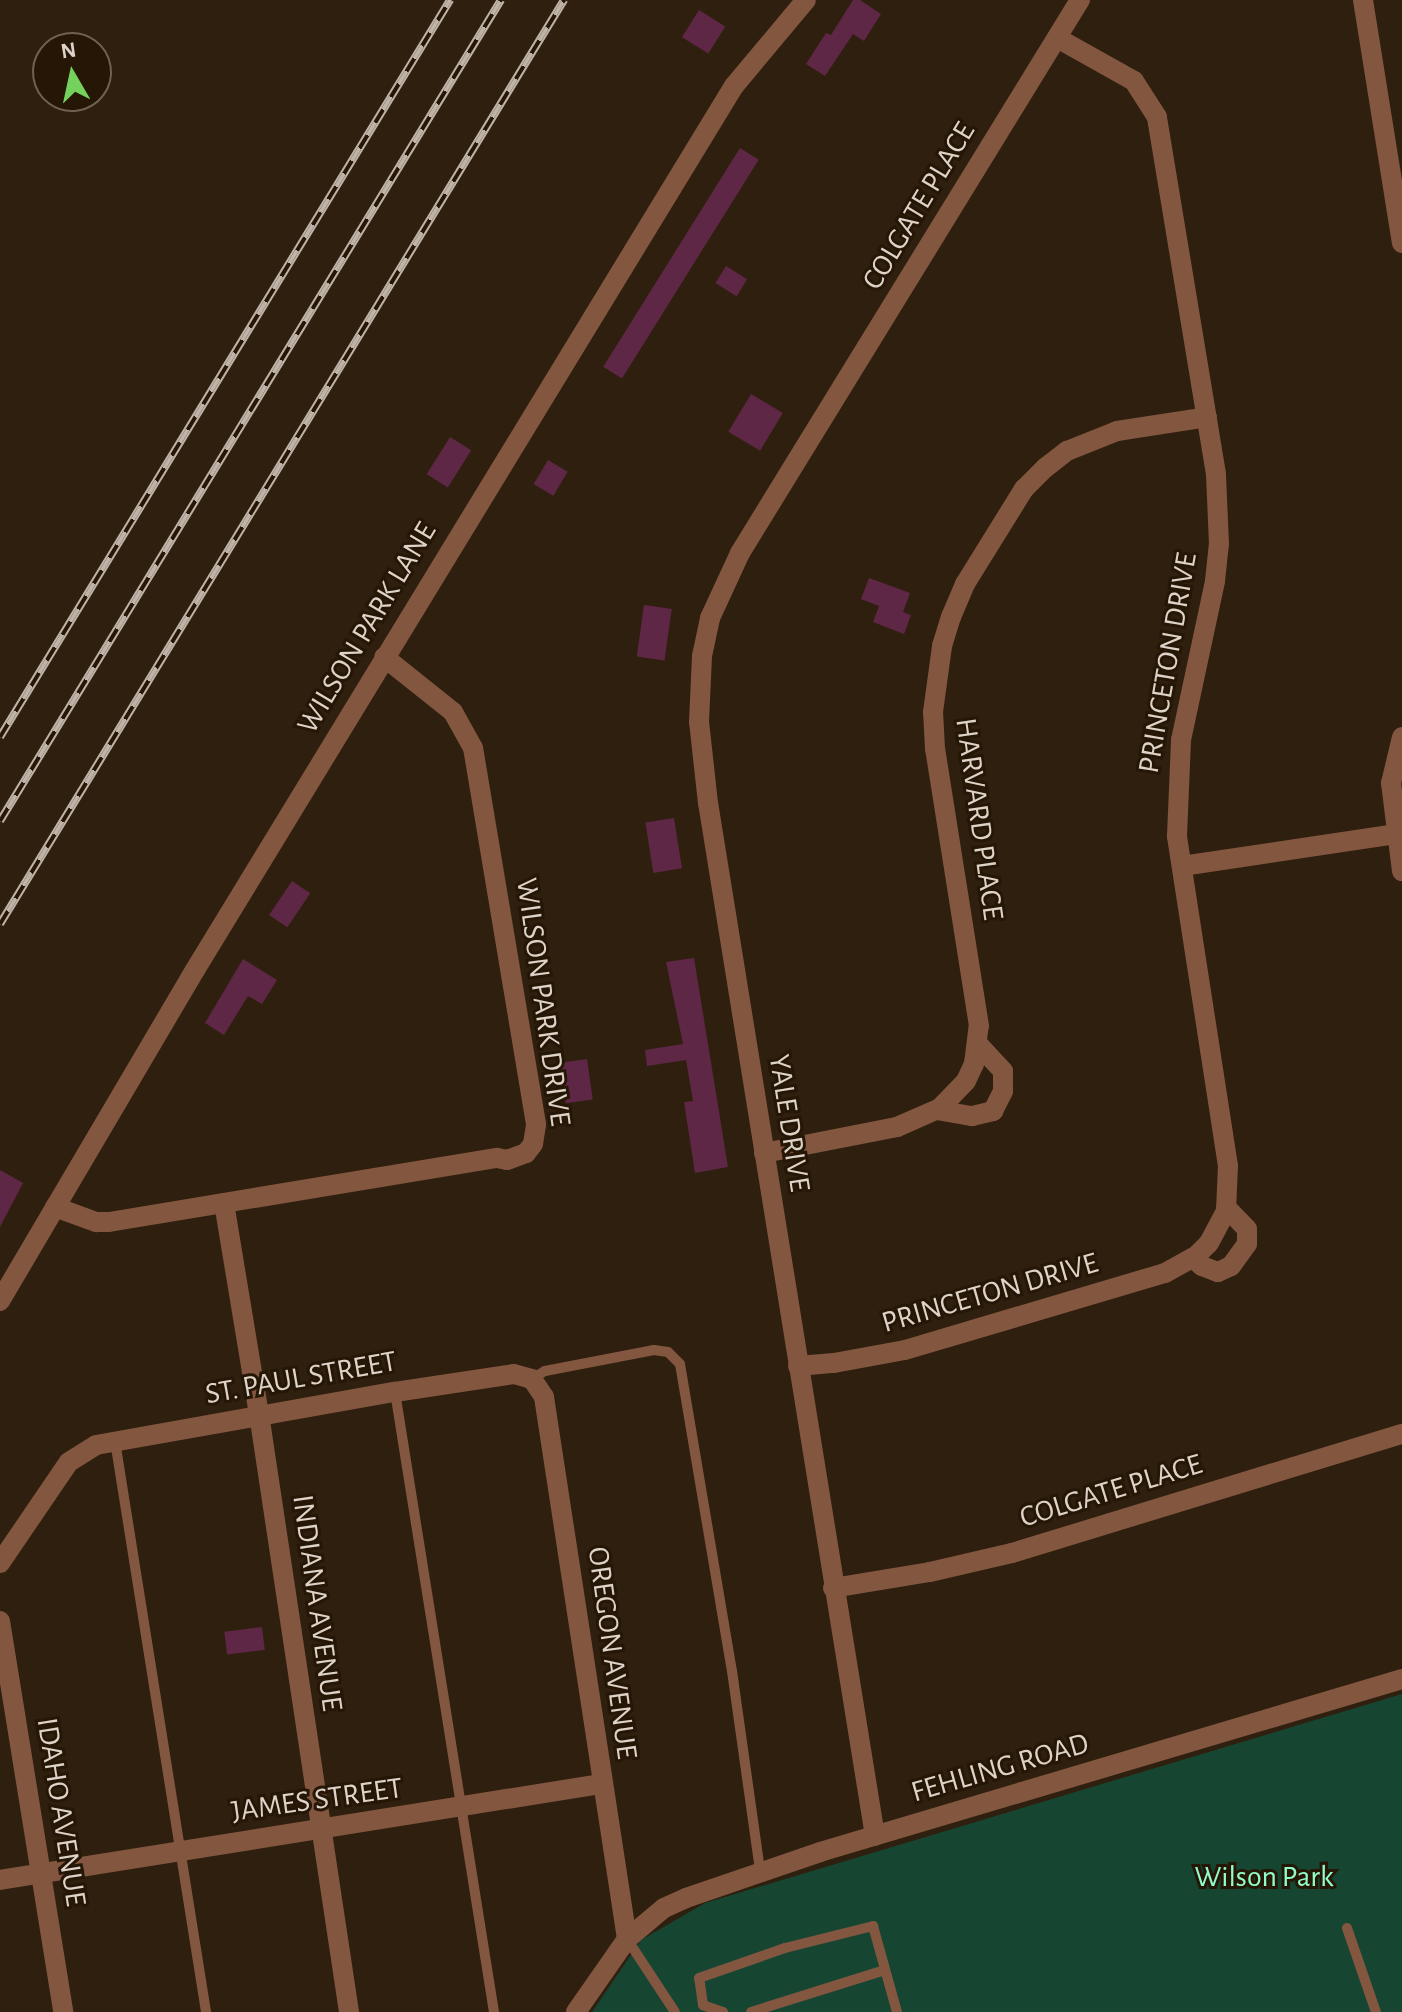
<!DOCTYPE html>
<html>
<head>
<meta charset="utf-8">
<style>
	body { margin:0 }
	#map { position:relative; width:1402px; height:2012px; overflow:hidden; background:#2f1f0e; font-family:"Alegreya Sans",sans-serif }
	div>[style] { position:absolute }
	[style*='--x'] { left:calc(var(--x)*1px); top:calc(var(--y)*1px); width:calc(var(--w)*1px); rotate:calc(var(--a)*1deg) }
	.green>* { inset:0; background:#164532 }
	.building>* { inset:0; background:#5f2746; transform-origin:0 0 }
	.lane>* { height:10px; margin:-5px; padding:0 5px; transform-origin:5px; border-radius:5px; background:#835640 }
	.street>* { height:20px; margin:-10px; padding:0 10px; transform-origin:10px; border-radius:10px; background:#835640 }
	.rail>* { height:8px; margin-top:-4px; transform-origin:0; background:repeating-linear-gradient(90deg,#251605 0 15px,#bfb3a7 0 30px); box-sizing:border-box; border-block:2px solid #bfb3a7 }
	span { translate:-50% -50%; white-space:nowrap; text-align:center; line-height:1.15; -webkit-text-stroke:6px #251605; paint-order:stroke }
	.street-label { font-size:30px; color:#ded3c8 }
	.park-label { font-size:30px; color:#91fcca }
	.north { position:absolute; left:32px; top:32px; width:80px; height:80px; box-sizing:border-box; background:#251605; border:2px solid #6f6253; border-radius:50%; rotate:351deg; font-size:22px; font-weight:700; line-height:32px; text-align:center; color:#ded3c8 }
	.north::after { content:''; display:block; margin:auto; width:28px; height:36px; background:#74d25c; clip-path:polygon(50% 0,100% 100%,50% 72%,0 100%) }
</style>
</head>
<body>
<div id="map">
	<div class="green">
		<div style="clip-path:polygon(1402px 1694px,1402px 2012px,592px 2012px,641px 1940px,705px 1903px)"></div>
	</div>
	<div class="building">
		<div style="clip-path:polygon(853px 0,860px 0,881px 14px,864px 41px,853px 34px,825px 76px,806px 64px,826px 33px,831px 35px)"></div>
		<div style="left:699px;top:10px;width:31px;height:32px;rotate:32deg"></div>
		<div style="left:740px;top:148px;width:22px;height:258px;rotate:32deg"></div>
		<div style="left:726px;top:266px;width:25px;height:20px;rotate:32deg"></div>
		<div style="left:751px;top:394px;width:37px;height:44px;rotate:31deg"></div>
		<div style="left:450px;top:437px;width:25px;height:44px;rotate:32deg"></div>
		<div style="left:548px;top:460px;width:23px;height:28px;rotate:31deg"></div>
		<div style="clip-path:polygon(869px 578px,910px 593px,903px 612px,911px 615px,904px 634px,873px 622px,879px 606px,861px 599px)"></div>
		<div style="left:644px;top:605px;width:28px;height:52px;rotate:8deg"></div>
		<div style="left:674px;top:818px;width:51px;height:29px;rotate:81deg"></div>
		<div style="left:292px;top:881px;width:22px;height:41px;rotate:34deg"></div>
		<div style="clip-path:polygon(694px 958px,728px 1167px,695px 1173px,684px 1102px,693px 1101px,686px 1060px,647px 1066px,645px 1050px,683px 1044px,666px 962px)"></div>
		<div style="clip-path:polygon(243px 959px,277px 980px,262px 1004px,248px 996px,224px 1035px,205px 1023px)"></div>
		<div style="left:587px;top:1059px;width:41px;height:27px;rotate:82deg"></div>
		<div style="clip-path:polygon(0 1170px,23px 1183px,0 1227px)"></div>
		<div style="left:262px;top:1627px;width:23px;height:38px;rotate:83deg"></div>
	</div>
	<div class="lane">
		<div style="--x:532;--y:1379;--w:15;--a:-32"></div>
		<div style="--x:545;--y:1371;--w:111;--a:-10.9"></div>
		<div style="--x:654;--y:1350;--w:14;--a:8"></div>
		<div style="--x:668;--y:1352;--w:17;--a:45"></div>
		<div style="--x:680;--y:1364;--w:311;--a:80.4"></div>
		<div style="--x:732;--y:1671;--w:202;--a:82"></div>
		<div style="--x:395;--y:1392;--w:628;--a:80.93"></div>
		<div style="--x:115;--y:1441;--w:578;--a:80.94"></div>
		<div style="--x:1347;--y:1928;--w:89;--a:71"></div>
		<div style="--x:627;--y:1939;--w:87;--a:56.7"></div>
		<div style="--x:723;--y:2012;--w:21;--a:-161"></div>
		<div style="--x:703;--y:2005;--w:27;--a:-98"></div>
		<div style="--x:699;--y:1978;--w:91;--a:-19.2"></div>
		<div style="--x:785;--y:1948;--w:91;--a:-14"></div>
		<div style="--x:873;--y:1926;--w:89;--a:74.4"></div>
		<div style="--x:751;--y:2012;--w:140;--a:-17.4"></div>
	</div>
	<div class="street">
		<div style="--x:1363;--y:0;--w:246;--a:80.9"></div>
		<div style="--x:1402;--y:737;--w:47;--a:103.4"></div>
		<div style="--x:1391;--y:783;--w:89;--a:82.9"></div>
		<div style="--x:1182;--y:866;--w:222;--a:-8.5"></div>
		<div style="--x:937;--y:1110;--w:36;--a:10"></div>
		<div style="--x:972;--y:1116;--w:22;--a:-13"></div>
		<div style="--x:993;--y:1111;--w:22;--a:-63"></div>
		<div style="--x:1003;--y:1091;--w:20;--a:-90"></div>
		<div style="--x:1003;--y:1071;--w:35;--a:-133"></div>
		<div style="--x:764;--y:1153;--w:136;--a:-11.1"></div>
		<div style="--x:897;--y:1127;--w:47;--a:-23.8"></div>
		<div style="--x:940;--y:1108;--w:37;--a:-46"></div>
		<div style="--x:966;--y:1081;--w:19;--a:-65"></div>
		<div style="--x:974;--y:1064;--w:38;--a:-83"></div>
		<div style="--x:979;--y:1026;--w:280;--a:-99"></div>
		<div style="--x:935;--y:749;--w:37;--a:-93"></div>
		<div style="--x:933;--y:712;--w:67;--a:-82.2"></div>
		<div style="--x:942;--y:646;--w:30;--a:-73"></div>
		<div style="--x:951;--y:617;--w:36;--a:-67"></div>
		<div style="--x:965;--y:584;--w:112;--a:-58.2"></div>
		<div style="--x:1024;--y:489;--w:30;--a:-45"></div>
		<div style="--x:1045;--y:468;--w:28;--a:-38"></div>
		<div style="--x:1067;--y:451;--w:54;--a:-21.8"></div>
		<div style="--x:1117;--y:431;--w:91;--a:-8.8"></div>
		<div style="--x:224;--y:1203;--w:214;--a:80.6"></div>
		<div style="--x:259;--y:1414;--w:605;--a:81.44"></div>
		<div style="--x:55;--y:1207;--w:44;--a:20.1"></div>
		<div style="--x:96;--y:1222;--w:13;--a:0"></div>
		<div style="--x:109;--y:1222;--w:393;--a:-9.4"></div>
		<div style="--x:497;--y:1158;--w:10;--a:11"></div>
		<div style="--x:507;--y:1160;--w:20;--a:-20"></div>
		<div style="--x:526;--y:1153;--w:11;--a:-52"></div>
		<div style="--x:533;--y:1144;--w:20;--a:-81"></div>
		<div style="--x:536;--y:1124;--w:381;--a:-99.5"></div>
		<div style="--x:473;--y:748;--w:41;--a:-119.1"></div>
		<div style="--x:453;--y:712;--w:88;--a:-141.4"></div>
		<div style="--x:1193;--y:1258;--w:12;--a:42"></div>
		<div style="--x:1202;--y:1266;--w:17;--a:21"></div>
		<div style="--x:1218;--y:1272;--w:14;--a:-25"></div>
		<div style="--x:1231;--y:1266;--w:27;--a:-54"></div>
		<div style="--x:1247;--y:1244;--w:15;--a:-90"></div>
		<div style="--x:1247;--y:1229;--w:30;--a:-134"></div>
		<div style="--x:0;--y:1301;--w:384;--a:-59.5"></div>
		<div style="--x:195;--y:970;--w:1035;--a:-58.63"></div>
		<div style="--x:734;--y:86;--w:112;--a:-50.1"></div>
		<div style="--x:798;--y:1366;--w:36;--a:-5"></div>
		<div style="--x:834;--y:1363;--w:72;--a:-10.4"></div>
		<div style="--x:905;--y:1350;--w:271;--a:-16.5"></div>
		<div style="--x:1165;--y:1273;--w:35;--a:-29"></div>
		<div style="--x:1196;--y:1256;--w:18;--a:-45"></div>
		<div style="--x:1209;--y:1243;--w:36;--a:-62"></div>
		<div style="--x:1226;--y:1211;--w:45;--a:-87.5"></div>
		<div style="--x:1228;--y:1166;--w:334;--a:-98.8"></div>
		<div style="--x:1177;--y:836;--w:96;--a:-87.6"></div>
		<div style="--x:1181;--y:740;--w:163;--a:-77.9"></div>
		<div style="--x:1215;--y:581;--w:37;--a:-84"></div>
		<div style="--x:1219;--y:544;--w:70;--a:-92.5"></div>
		<div style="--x:1216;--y:474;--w:362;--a:-99.4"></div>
		<div style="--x:1157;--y:117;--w:43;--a:-122.6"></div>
		<div style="--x:1134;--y:81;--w:88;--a:-150.8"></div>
		<div style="--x:0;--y:1563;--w:122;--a:-55.7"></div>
		<div style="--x:69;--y:1462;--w:32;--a:-32"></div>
		<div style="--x:96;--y:1445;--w:304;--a:-10.1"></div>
		<div style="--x:395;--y:1392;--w:120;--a:-8.6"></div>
		<div style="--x:514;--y:1374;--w:19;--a:16"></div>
		<div style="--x:532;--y:1379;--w:22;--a:56"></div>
		<div style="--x:544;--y:1397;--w:548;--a:81.29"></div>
		<div style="--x:833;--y:1588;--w:98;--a:-9.4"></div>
		<div style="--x:930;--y:1572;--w:84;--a:-13"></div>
		<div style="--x:1012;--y:1553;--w:408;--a:-17"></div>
		<div style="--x:0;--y:1621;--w:396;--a:80.8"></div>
		<div style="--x:875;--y:1836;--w:1046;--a:-99.18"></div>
		<div style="--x:708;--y:803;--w:81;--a:-96.3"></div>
		<div style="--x:699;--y:722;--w:66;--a:-87.4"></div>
		<div style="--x:702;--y:656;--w:39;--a:-78"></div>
		<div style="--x:710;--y:618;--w:72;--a:-65.2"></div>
		<div style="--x:740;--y:553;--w:649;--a:-58.42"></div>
		<div style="--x:0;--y:1880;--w:609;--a:-9.08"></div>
		<div style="--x:576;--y:2012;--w:89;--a:-55.1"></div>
		<div style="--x:627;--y:1939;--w:48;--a:-40"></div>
		<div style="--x:664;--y:1908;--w:24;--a:-24"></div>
		<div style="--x:686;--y:1898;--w:142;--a:-18.9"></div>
		<div style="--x:820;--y:1852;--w:607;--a:-16.55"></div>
	</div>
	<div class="rail">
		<div style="--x:0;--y:737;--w:864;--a:-58.59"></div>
		<div style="--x:0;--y:821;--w:962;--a:-58.61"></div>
		<div style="--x:0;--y:924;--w:1083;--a:-58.6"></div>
	</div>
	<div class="street-label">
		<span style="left:919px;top:206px;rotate:-59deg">COLGATE PLACE</span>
		<span style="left:367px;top:628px;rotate:-59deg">WILSON PARK LANE</span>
		<span style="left:1168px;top:663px;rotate:-80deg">PRINCETON DRIVE</span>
		<span style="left:979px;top:819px;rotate:82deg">HARVARD PLACE</span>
		<span style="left:543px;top:1002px;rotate:82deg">WILSON PARK DRIVE</span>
		<span style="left:789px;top:1123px;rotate:81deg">YALE DRIVE</span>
		<span style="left:990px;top:1293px;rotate:-16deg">PRINCETON DRIVE</span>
		<span style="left:301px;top:1378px;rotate:-10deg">ST. PAUL STREET</span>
		<span style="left:1111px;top:1491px;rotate:-17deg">COLGATE PLACE</span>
		<span style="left:317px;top:1603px;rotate:82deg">INDIANA AVENUE</span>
		<span style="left:612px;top:1653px;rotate:82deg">OREGON AVENUE</span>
		<span style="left:1000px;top:1768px;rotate:-16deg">FEHLING ROAD</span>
		<span style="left:317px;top:1800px;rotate:-8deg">JAMES STREET</span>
		<span style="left:61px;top:1812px;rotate:81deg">IDAHO AVENUE</span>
	</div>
	<div class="park-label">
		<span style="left:1264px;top:1877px">Wilson Park</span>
	</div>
	<div class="north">N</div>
</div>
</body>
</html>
